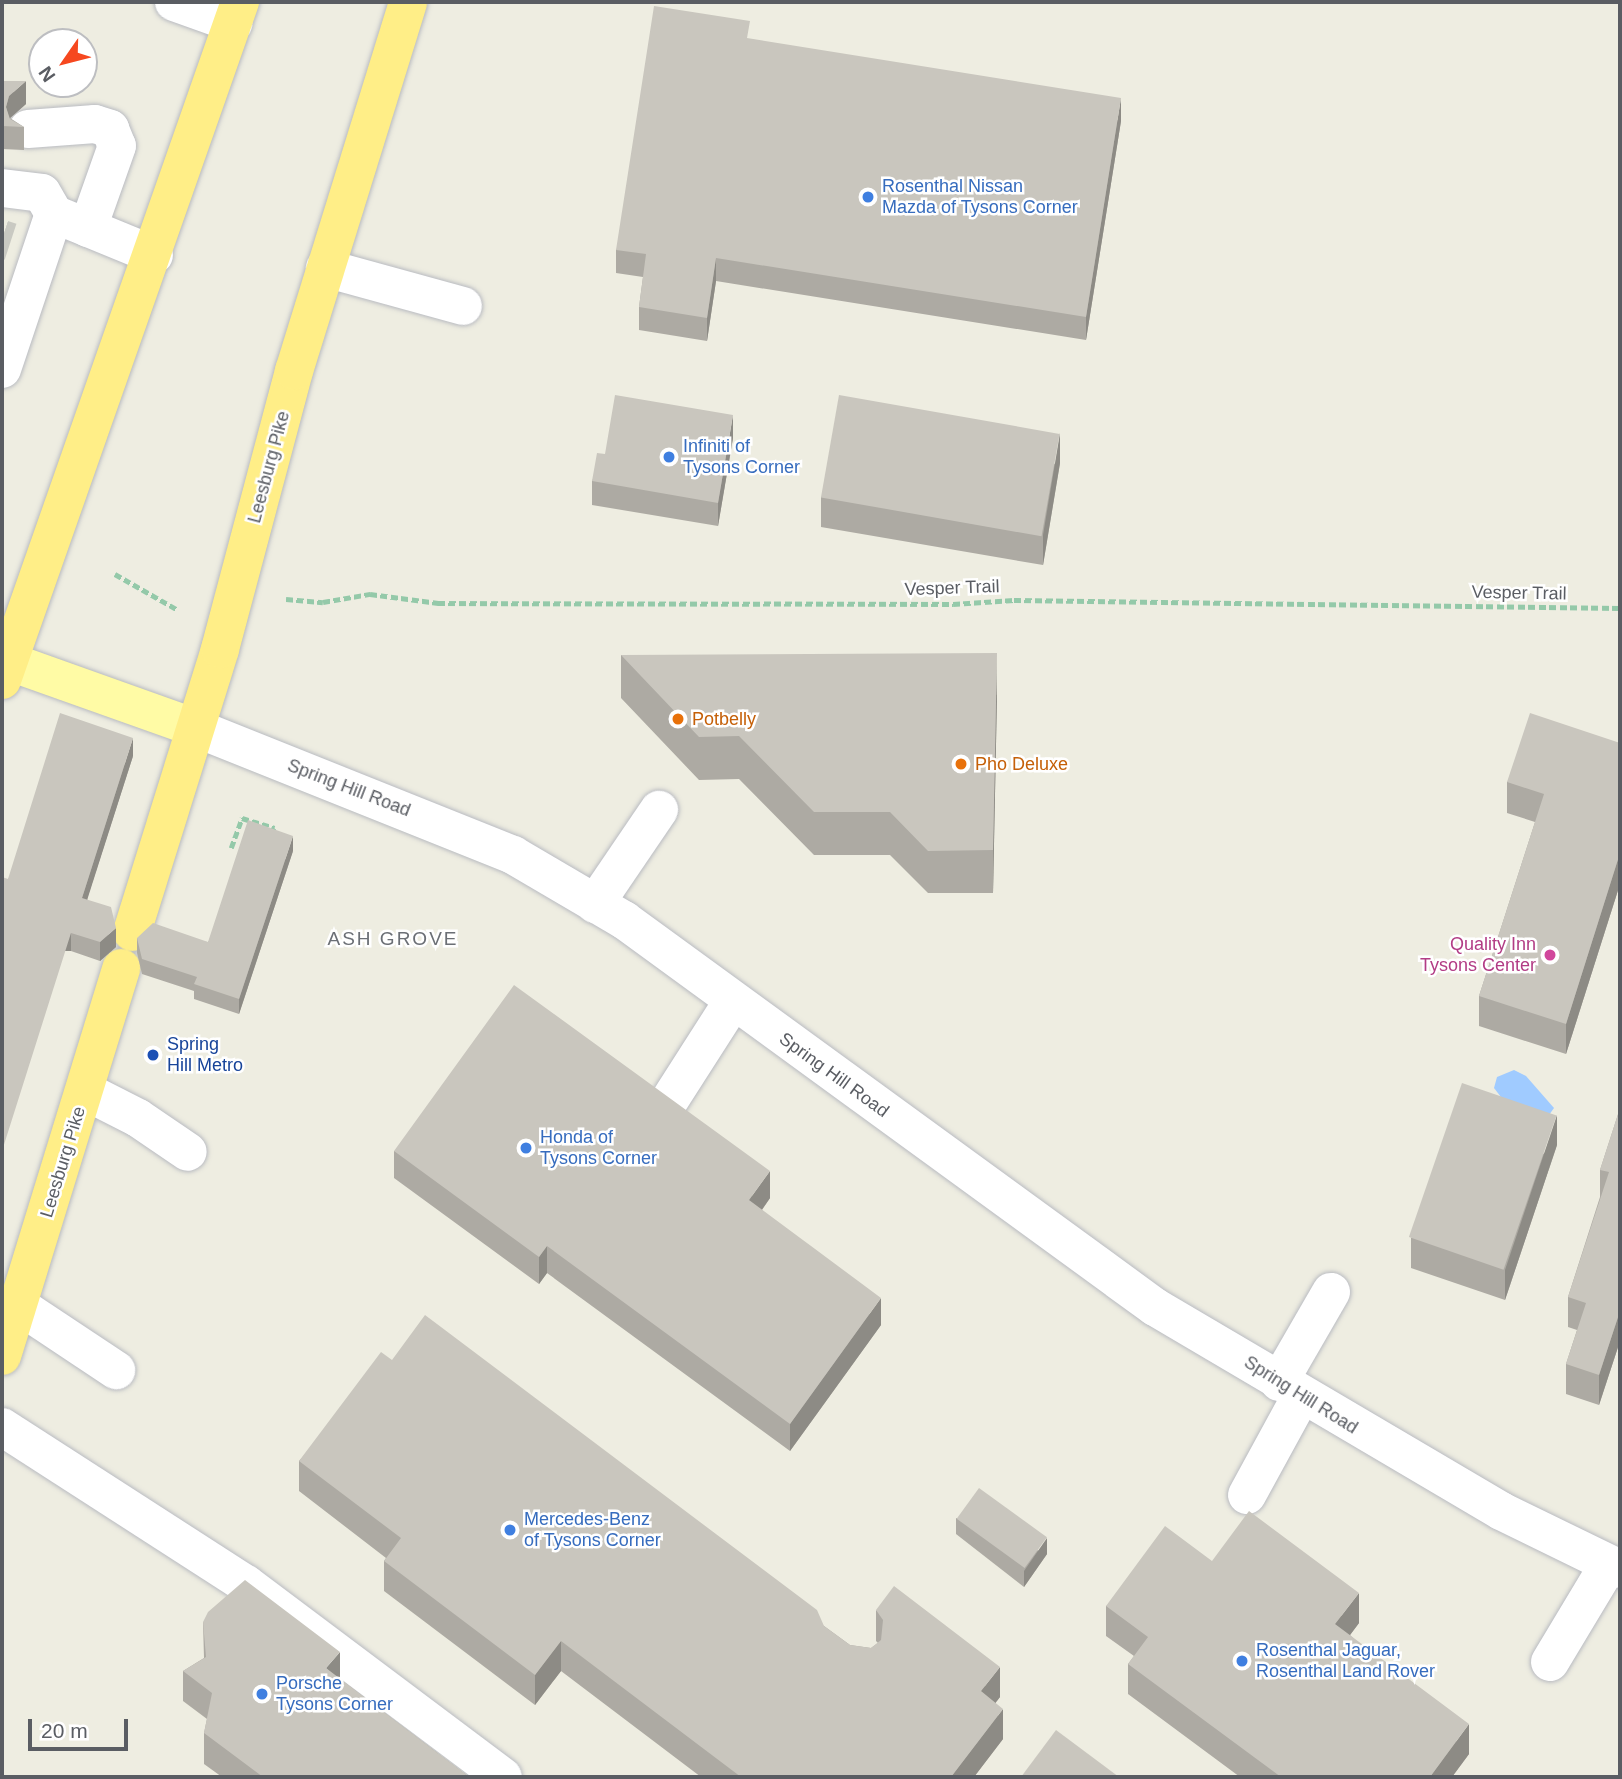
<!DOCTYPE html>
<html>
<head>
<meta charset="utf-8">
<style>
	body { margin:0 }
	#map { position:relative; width:1622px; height:1779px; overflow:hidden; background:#eeede1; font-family:Arial,sans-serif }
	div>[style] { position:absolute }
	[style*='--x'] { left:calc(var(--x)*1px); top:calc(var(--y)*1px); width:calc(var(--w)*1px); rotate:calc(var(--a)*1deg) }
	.water>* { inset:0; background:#a0cbff }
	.minor-tunnel>* { height:38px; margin-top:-19px; transform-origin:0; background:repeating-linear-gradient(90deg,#c9c9c2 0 38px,transparent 0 57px) }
	.path>* { height:4.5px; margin-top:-2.25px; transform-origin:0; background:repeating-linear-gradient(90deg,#94c9a9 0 7px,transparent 0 10.5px) }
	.roads { filter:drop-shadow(0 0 2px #b9bbc1) drop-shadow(0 0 2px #b9bbc1) }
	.minor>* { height:38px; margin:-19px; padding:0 19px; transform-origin:19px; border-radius:19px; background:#fff }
	.major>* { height:38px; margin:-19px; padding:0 19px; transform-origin:19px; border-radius:19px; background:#fffba5 }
	.highway>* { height:38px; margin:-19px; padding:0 19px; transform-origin:19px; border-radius:19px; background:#ffee87 }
	.wall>* { inset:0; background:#adaaa3 }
	.shaded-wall>* { inset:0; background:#8d8b85; transform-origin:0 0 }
	.building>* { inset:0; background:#c9c6be; transform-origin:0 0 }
	.dots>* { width:19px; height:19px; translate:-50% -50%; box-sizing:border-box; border:4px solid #fff; border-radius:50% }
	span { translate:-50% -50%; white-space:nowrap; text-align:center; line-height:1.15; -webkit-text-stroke:5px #fff; paint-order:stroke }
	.shop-label { font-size:18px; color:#366cbe }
	.left { translate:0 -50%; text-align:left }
	.street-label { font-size:18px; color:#5a5d63 }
	.food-label { font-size:18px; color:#c56008 }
	.hotel-label { font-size:18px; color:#b23c85 }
	.right { translate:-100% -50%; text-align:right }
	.transit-label { font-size:18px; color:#164399 }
	.neighbourhood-label { font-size:19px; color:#6b6f75; letter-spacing:2px }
	.frame { position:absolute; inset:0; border:4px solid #5a5d63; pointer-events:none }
	.north { position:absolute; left:28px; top:28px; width:70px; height:70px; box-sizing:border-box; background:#fff; border:2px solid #bdbec1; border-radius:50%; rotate:235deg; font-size:19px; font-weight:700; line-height:28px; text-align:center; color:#5a5d63 }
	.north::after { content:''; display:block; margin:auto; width:24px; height:32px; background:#f6481f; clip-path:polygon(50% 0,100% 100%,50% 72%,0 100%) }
	.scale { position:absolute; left:28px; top:1719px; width:100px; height:32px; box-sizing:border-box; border:4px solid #5a5d63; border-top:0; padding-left:9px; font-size:21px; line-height:24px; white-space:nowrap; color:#5a5d63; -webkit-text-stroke:5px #fff; paint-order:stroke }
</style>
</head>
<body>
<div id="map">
	<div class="water">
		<div style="clip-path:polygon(1514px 1070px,1526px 1076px,1554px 1108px,1549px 1115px,1504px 1101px,1494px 1088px,1497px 1077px)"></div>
	</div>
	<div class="minor-tunnel">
		<div style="--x:2;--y:239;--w:9;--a:18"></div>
	</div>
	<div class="path">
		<div style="--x:115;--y:574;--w:73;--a:29.7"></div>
		<div style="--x:286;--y:599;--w:37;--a:5"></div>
		<div style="--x:323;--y:602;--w:48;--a:-9.7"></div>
		<div style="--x:370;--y:594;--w:69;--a:7.5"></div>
		<div style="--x:438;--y:603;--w:515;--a:0.11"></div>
		<div style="--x:953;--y:604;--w:61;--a:-3.8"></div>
		<div style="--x:1014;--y:600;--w:606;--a:0.76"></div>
		<div style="--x:231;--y:848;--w:32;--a:-70"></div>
		<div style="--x:242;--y:818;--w:34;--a:17"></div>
		<div style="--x:274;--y:828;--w:5;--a:112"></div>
	</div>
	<div class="roads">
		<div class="minor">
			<div style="--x:174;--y:2;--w:63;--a:19.6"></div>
			<div style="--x:28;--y:129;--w:67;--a:-4.3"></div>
			<div style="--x:95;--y:124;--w:16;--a:18"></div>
			<div style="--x:110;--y:129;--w:18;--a:68"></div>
			<div style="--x:117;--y:146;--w:87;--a:109.5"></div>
			<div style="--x:2;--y:188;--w:40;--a:7.1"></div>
			<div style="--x:42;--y:193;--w:24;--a:60"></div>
			<div style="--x:325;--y:268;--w:143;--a:15.4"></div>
			<div style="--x:2;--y:369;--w:163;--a:-71.5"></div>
			<div style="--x:54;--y:214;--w:108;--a:22.3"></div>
			<div style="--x:193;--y:727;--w:345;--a:21.8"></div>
			<div style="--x:513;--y:855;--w:129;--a:30.4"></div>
			<div style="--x:624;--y:920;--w:657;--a:36.09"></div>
			<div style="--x:1155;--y:1307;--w:402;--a:30.5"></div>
			<div style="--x:1501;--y:1511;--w:132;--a:26"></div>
			<div style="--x:595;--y:904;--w:114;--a:-55.8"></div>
			<div style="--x:85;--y:1091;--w:59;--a:27"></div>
			<div style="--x:138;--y:1118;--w:60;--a:34.2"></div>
			<div style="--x:669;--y:1101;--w:119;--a:-57.4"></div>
			<div style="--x:18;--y:1305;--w:118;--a:33.6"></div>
			<div style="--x:1279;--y:1382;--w:104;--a:-60"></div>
			<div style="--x:2;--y:1427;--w:290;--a:32.8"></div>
			<div style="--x:246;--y:1584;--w:321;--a:36.9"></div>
			<div style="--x:1247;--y:1495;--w:113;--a:-61.4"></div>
			<div style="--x:1550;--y:1662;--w:114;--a:-59"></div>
		</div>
		<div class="major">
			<div style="--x:2;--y:659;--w:203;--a:19.6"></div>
		</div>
		<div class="highway">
			<div style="--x:2;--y:680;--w:719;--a:-70.66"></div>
			<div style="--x:132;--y:932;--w:296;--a:-72.7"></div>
			<div style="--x:220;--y:649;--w:288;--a:-75.1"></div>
			<div style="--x:294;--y:371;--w:386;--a:-72.8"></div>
			<div style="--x:2;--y:1356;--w:406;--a:-72.9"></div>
		</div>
	</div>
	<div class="wall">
		<div style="clip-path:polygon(750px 39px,1121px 121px,1086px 340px,716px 281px,707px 341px,639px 330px,639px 307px,643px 277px,616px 273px,616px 250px)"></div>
		<div style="clip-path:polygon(2px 81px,26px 104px,10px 118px,24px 127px,24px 150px,2px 149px)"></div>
		<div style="clip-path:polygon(733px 438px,718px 526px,592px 505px,592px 481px,605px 454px)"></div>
		<div style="clip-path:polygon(1060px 463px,1043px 565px,821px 527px,821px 497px)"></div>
		<div style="clip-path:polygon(621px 655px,997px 695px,993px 893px,928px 893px,890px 855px,814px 855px,739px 779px,699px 780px,621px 698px)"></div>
		<div style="clip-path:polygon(1620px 743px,1620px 884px,1566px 1054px,1479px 1026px,1479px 996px,1535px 822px,1507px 813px,1507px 782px)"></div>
		<div style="clip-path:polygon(133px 756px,87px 899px,116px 947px,100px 961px,71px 951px,8px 879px)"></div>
		<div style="clip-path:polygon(293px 851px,239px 1014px,194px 999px,194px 991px,142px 974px,137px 953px,137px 938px,208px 942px)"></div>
		<div style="clip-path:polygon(1620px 1108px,1620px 1341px,1599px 1405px,1566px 1394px,1566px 1364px,1577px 1330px,1568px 1327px,1568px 1297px,1600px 1197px,1600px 1170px)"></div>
		<div style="clip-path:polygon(1557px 1145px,1505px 1300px,1411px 1268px,1411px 1238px)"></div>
		<div style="clip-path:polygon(394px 1151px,770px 1198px,762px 1210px,881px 1325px,790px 1451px,547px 1273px,539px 1284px,394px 1178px)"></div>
		<div style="clip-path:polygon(392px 1360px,824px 1626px,850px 1645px,871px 1648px,878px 1643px,876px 1641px,876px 1610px,1000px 1697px,995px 1703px,1003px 1739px,974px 1777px,701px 1777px,561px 1671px,535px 1705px,384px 1591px,384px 1561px,386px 1558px,299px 1491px,299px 1461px)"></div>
		<div style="clip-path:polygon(956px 1518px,1047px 1554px,1024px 1587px,956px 1534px)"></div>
		<div style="clip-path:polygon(1212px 1561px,1359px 1623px,1350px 1635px,1469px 1754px,1452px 1777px,1240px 1777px,1128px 1694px,1128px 1664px,1134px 1656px,1106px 1636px,1106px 1606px)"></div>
		<div style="clip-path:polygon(203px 1622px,340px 1679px,469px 1777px,222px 1777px,204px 1764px,204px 1733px,207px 1719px,183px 1701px,183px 1671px,204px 1658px)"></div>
	</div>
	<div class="shaded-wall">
		<div style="clip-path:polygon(26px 81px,26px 104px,9px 119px,6px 107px,9px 96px)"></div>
		<div style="clip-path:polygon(1121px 98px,1121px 121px,1086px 340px,1086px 317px)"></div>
		<div style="clip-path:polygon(716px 258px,716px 281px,707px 341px,707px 318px)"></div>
		<div style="clip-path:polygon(733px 415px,733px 438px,718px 526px,718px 503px)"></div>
		<div style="clip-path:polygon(1060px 433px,1060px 463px,1043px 565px,1043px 535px)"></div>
		<div style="clip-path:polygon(997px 653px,997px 695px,993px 893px,993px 850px)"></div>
		<div style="clip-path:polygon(133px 738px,133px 756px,82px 916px,82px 898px)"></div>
		<div style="clip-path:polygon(293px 836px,293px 851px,239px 1014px,239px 999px)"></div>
		<div style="clip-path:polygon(1620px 853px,1620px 884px,1566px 1054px,1566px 1024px)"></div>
		<div style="clip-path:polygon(116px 928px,116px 947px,100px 961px,100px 942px)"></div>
		<div style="left:71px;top:933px;width:18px;height:229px;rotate:90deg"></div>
		<div style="clip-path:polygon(1557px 1115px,1557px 1145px,1505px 1300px,1505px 1270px)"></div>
		<div style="clip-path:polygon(770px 1171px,770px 1198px,749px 1228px,749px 1200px)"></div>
		<div style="clip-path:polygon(547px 1246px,547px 1273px,539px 1284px,539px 1257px)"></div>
		<div style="clip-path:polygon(881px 1298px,881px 1325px,790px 1451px,790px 1424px)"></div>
		<div style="clip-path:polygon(1620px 1311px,1620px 1341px,1599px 1405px,1599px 1375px)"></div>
		<div style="clip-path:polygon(1047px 1538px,1047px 1554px,1024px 1587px,1024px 1571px)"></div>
		<div style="clip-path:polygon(1359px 1593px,1359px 1623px,1335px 1655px,1335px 1624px)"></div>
		<div style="clip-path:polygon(561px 1641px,561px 1671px,535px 1705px,535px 1675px)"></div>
		<div style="clip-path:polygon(340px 1652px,340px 1682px,326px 1668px)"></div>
		<div style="clip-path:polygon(1000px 1667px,1000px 1697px,981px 1722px,981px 1691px)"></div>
		<div style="clip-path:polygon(1003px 1709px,1003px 1739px,974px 1777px,951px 1777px)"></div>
		<div style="clip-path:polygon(1469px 1724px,1469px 1754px,1452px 1777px,1430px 1777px)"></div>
	</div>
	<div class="building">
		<div style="clip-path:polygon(654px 6px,750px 21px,747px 38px,1121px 98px,1086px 317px,716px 258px,707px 318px,639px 307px,646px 254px,616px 250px)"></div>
		<div style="clip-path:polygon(2px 81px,26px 81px,9px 96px,6px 107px,10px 119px,24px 127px,2px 126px)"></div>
		<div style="clip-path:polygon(615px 395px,733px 415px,718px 503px,592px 481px,597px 453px,605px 454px)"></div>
		<div style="left:839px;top:395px;width:224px;height:104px;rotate:10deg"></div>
		<div style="clip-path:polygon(997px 653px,993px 850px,928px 851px,890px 812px,814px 812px,739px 736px,699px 737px,621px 655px)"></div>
		<div style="clip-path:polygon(60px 713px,133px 738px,82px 898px,111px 907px,116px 928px,100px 942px,71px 933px,2px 1151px,2px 877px,8px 879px)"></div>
		<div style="clip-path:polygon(1530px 713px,1620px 743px,1620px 853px,1566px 1024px,1479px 996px,1544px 794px,1507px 782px)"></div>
		<div style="clip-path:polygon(248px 820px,293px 836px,239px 999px,194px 984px,197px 977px,142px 959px,137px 938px,153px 923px,208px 942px)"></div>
		<div style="clip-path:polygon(514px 985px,770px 1171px,749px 1200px,881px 1298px,790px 1424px,547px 1246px,539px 1257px,394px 1151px)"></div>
		<div style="left:1462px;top:1083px;width:100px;height:163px;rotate:19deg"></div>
		<div style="clip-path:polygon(1620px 1108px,1620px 1311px,1599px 1375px,1566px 1364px,1586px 1303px,1568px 1297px,1609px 1172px,1600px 1170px)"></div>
		<div style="clip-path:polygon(425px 1315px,817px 1610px,824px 1626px,850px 1645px,871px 1648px,881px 1640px,883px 1620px,876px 1610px,894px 1586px,1000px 1667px,981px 1691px,1003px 1709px,951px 1777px,741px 1777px,561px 1641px,535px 1675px,384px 1561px,401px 1538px,299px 1461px,381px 1352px,392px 1360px)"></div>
		<div style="left:979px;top:1488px;width:84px;height:38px;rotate:36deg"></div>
		<div style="clip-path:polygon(1249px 1511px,1359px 1593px,1335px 1624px,1469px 1724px,1430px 1777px,1281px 1777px,1128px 1664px,1148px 1637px,1106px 1606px,1165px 1526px,1212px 1561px)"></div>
		<div style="clip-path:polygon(245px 1580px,340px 1652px,326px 1668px,469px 1777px,263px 1777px,204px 1733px,212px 1693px,183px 1671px,206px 1657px,203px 1622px,208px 1612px)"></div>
		<div style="clip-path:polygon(1056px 1730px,1119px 1777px,1021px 1777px)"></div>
	</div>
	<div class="dots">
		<div style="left:868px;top:197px;background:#3f7fe0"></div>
		<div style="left:669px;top:457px;background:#3f7fe0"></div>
		<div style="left:678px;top:719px;background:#e8710a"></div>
		<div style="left:961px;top:764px;background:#e8710a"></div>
		<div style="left:1550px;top:955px;background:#d1479c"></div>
		<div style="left:153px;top:1055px;background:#1a4fb4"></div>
		<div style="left:526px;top:1148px;background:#3f7fe0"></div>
		<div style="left:510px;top:1530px;background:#3f7fe0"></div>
		<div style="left:1242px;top:1661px;background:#3f7fe0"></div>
		<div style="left:262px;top:1694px;background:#3f7fe0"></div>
	</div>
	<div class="shop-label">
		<span class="left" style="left:882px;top:197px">Rosenthal Nissan<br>Mazda of Tysons Corner</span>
		<span class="left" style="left:683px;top:457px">Infiniti of<br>Tysons Corner</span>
		<span class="left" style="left:540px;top:1148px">Honda of<br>Tysons Corner</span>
		<span class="left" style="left:524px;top:1530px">Mercedes-Benz<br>of Tysons Corner</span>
		<span class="left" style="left:1256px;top:1661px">Rosenthal Jaguar,<br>Rosenthal Land Rover</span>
		<span class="left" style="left:276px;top:1694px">Porsche<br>Tysons Corner</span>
	</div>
	<div class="street-label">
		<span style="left:269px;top:467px;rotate:-75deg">Leesburg Pike</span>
		<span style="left:952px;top:588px;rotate:-2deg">Vesper Trail</span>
		<span style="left:1519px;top:593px;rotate:1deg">Vesper Trail</span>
		<span style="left:349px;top:788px;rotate:21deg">Spring Hill Road</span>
		<span style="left:834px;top:1075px;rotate:36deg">Spring Hill Road</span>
		<span style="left:63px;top:1162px;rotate:-73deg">Leesburg Pike</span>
		<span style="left:1301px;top:1395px;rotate:32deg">Spring Hill Road</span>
	</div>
	<div class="food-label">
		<span class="left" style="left:692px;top:719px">Potbelly</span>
		<span class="left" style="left:975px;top:764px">Pho Deluxe</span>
	</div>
	<div class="hotel-label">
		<span class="right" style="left:1536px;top:955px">Quality Inn<br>Tysons Center</span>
	</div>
	<div class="transit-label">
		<span class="left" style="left:167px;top:1055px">Spring<br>Hill Metro</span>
	</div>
	<div class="neighbourhood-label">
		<span style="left:393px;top:939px">ASH GROVE</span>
	</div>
	<div class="frame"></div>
	<div class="north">N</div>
	<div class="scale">20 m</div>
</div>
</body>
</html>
